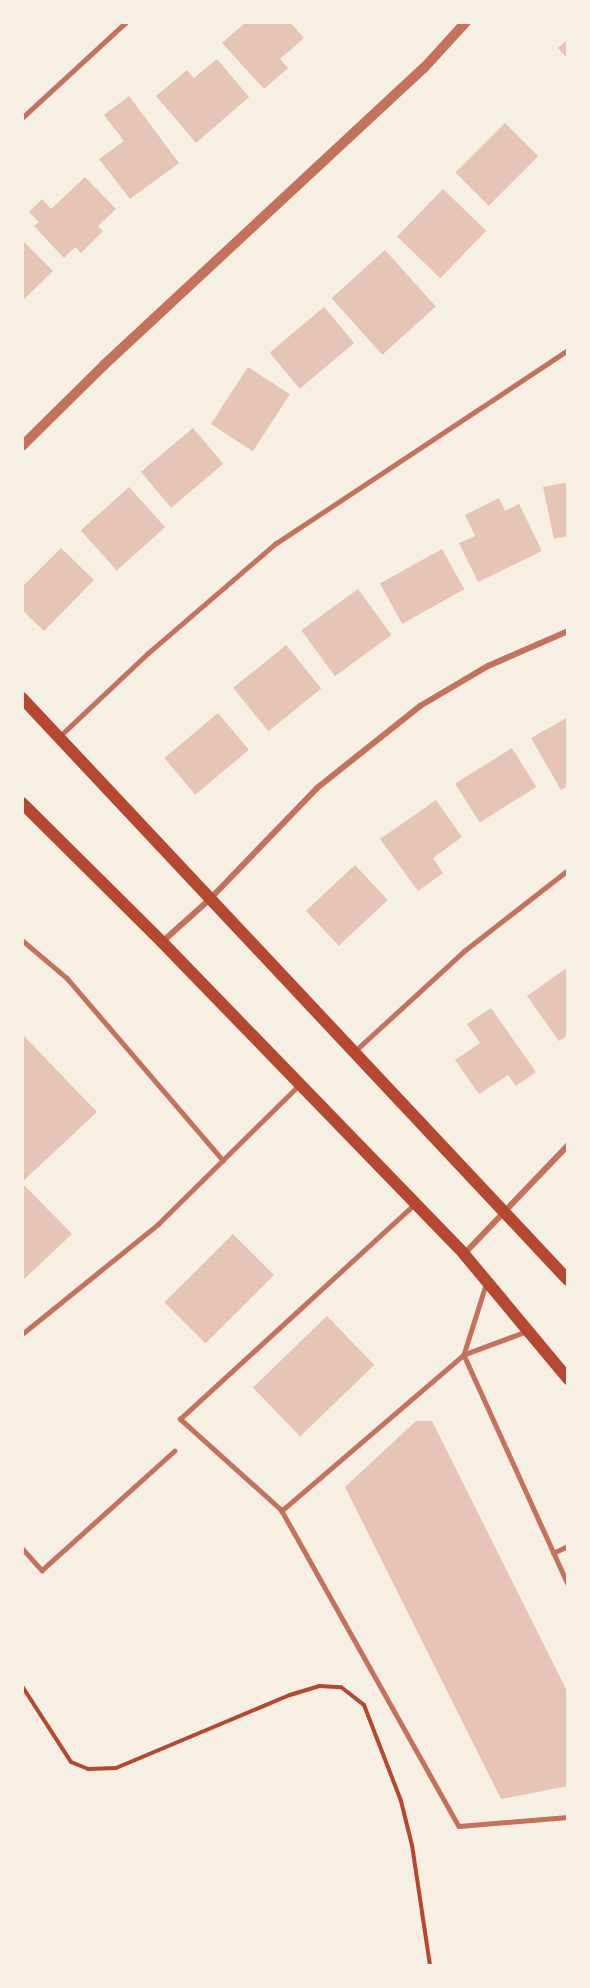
<!DOCTYPE html>
<html>
<head>
<meta charset="utf-8">
<style>
	body { margin:0 }
	#map { position:relative; width:590px; height:1988px; overflow:hidden; background:#f6efe4; font-family:Quicksand,sans-serif }
	div>[style] { position:absolute }
	[style*='--x'] { left:calc(var(--x)*1px); top:calc(var(--y)*1px); width:calc(var(--w)*1px); rotate:calc(var(--a)*1deg) }
	.building>* { inset:0; background:#e6c5b7; transform-origin:0 0 }
	.path>* { height:4px; margin:-2px; padding:0 2px; transform-origin:2px; border-radius:2px; background:#b5482f }
	.service>* { height:4.5px; margin:-2.25px; padding:0 2.25px; transform-origin:2.25px; border-radius:2.25px; background:#c5725c }
	.minor>* { height:6px; margin:-3px; padding:0 3px; transform-origin:3px; border-radius:3px; background:#c5725c }
	.tertiary>* { height:10px; margin:-5px; padding:0 5px; transform-origin:5px; border-radius:5px; background:#c5725c }
	.secondary>* { height:12px; margin:-6px; padding:0 6px; transform-origin:6px; border-radius:6px; background:#b5482f }
	span { translate:-50% -50%; white-space:nowrap; text-align:center; line-height:1.15; -webkit-text-stroke:4.5px #f6efe4; paint-order:stroke }
	.frame { position:absolute; inset:0; border:24px solid #f6efe4; pointer-events:none }
</style>
</head>
<body>
<div id="map">
	<div class="building">
		<div style="clip-path:polygon(246px 22px,290px 22px,304px 38px,280px 59px,288px 68px,264px 89px,222px 43px)"></div>
		<div style="clip-path:polygon(568px 39px,568px 59px,558px 48px)"></div>
		<div style="clip-path:polygon(217px 59px,249px 97px,196px 143px,156px 96px,187px 70px,194px 78px)"></div>
		<div style="clip-path:polygon(129px 96px,179px 163px,130px 199px,99px 159px,124px 141px,104px 115px)"></div>
		<div style="left:505px;top:123px;width:47px;height:70px;rotate:45deg"></div>
		<div style="clip-path:polygon(85px 177px,116px 209px,98px 226px,103px 231px,81px 253px,75px 247px,64px 258px,34px 226px,39px 222px,29px 212px,42px 199px,51px 209px)"></div>
		<div style="left:443px;top:189px;width:60px;height:66px;rotate:44deg"></div>
		<div style="clip-path:polygon(22px 240px,53px 271px,22px 301px)"></div>
		<div style="left:385px;top:250px;width:76px;height:72px;rotate:48deg"></div>
		<div style="left:324px;top:307px;width:47px;height:71px;rotate:50deg"></div>
		<div style="left:248px;top:367px;width:50px;height:68px;rotate:33deg"></div>
		<div style="left:193px;top:428px;width:47px;height:68px;rotate:50deg"></div>
		<div style="clip-path:polygon(568px 482px,568px 536px,554px 539px,543px 487px)"></div>
		<div style="left:129px;top:487px;width:54px;height:65px;rotate:48deg"></div>
		<div style="clip-path:polygon(499px 498px,505px 511px,519px 504px,542px 551px,478px 582px,459px 543px,475px 536px,465px 515px)"></div>
		<div style="clip-path:polygon(61px 548px,94px 580px,44px 631px,22px 610px,22px 587px)"></div>
		<div style="left:442px;top:549px;width:46px;height:71px;rotate:61deg"></div>
		<div style="left:358px;top:589px;width:57px;height:70px;rotate:54deg"></div>
		<div style="left:286px;top:645px;width:56px;height:68px;rotate:51deg"></div>
		<div style="left:218px;top:713px;width:48px;height:70px;rotate:50deg"></div>
		<div style="clip-path:polygon(568px 717px,568px 786px,561px 790px,531px 738px)"></div>
		<div style="left:512px;top:748px;width:46px;height:67px;rotate:58deg"></div>
		<div style="clip-path:polygon(436px 800px,462px 837px,433px 858px,443px 873px,418px 891px,380px 839px)"></div>
		<div style="left:355px;top:865px;width:48px;height:67px;rotate:47deg"></div>
		<div style="clip-path:polygon(568px 967px,568px 1035px,559px 1041px,527px 996px)"></div>
		<div style="clip-path:polygon(491px 1008px,536px 1072px,516px 1086px,508px 1075px,479px 1094px,455px 1060px,480px 1043px,467px 1024px)"></div>
		<div style="clip-path:polygon(22px 1034px,97px 1112px,22px 1182px)"></div>
		<div style="clip-path:polygon(22px 1183px,72px 1234px,22px 1281px)"></div>
		<div style="left:233px;top:1234px;width:58px;height:97px;rotate:45deg"></div>
		<div style="left:327px;top:1316px;width:68px;height:103px;rotate:46deg"></div>
		<div style="clip-path:polygon(416px 1421px,432px 1421px,568px 1693px,568px 1786px,501px 1799px,345px 1487px)"></div>
	</div>
	<div class="path">
		<div style="--x:22;--y:1686;--w:90;--a:57.2"></div>
		<div style="--x:71;--y:1762;--w:18;--a:22"></div>
		<div style="--x:88;--y:1769;--w:28;--a:-2"></div>
		<div style="--x:116;--y:1768;--w:189;--a:-22.8"></div>
		<div style="--x:290;--y:1695;--w:30;--a:-17"></div>
		<div style="--x:319;--y:1686;--w:22;--a:3"></div>
		<div style="--x:341;--y:1687;--w:29;--a:38"></div>
		<div style="--x:364;--y:1705;--w:103;--a:68.9"></div>
		<div style="--x:401;--y:1801;--w:45;--a:76"></div>
		<div style="--x:412;--y:1845;--w:122;--a:81.5"></div>
	</div>
	<div class="service">
		<div style="--x:22;--y:118;--w:142;--a:-42.7"></div>
		<div style="--x:60;--y:736;--w:120;--a:-43.3"></div>
		<div style="--x:147;--y:654;--w:169;--a:-40.7"></div>
		<div style="--x:275;--y:544;--w:351;--a:-33.5"></div>
		<div style="--x:22;--y:940;--w:59;--a:40.2"></div>
		<div style="--x:67;--y:978;--w:240;--a:49.4"></div>
		<div style="--x:355;--y:1051;--w:148;--a:-42.5"></div>
		<div style="--x:464;--y:951;--w:132;--a:-37.9"></div>
		<div style="--x:487;--y:1282;--w:77;--a:107.5"></div>
		<div style="--x:464;--y:1355;--w:252;--a:65.6"></div>
		<div style="--x:526;--y:1332;--w:66;--a:159.6"></div>
		<div style="--x:464;--y:1355;--w:240;--a:139.4"></div>
		<div style="--x:282;--y:1511;--w:361;--a:60.7"></div>
		<div style="--x:459;--y:1826;--w:109;--a:-4.7"></div>
		<div style="--x:22;--y:1334;--w:174;--a:-38.9"></div>
		<div style="--x:157;--y:1225;--w:201;--a:-44.6"></div>
		<div style="--x:282;--y:1511;--w:137;--a:-138"></div>
		<div style="--x:180;--y:1419;--w:319;--a:-42.5"></div>
		<div style="--x:22;--y:1548;--w:30;--a:48"></div>
		<div style="--x:42;--y:1570;--w:178;--a:-42"></div>
		<div style="--x:553;--y:1553;--w:17;--a:-25"></div>
	</div>
	<div class="minor">
		<div style="--x:162;--y:942;--w:63;--a:-41.8"></div>
		<div style="--x:209;--y:900;--w:156;--a:-46"></div>
		<div style="--x:317;--y:788;--w:132;--a:-38.5"></div>
		<div style="--x:420;--y:706;--w:79;--a:-30.5"></div>
		<div style="--x:488;--y:666;--w:87;--a:-23.6"></div>
		<div style="--x:464;--y:1254;--w:151;--a:-46.3"></div>
	</div>
	<div class="tertiary">
		<div style="--x:22;--y:446;--w:115;--a:-44.6"></div>
		<div style="--x:104;--y:365;--w:437;--a:-42.9"></div>
		<div style="--x:424;--y:68;--w:62;--a:-47.6"></div>
	</div>
	<div class="secondary">
		<div style="--x:22;--y:698;--w:798;--a:46.83"></div>
		<div style="--x:22;--y:803;--w:197;--a:44.8"></div>
		<div style="--x:162;--y:942;--w:434;--a:45.9"></div>
		<div style="--x:464;--y:1254;--w:163;--a:50.2"></div>
	</div>
	<div class="frame"></div>
</div>
</body>
</html>
